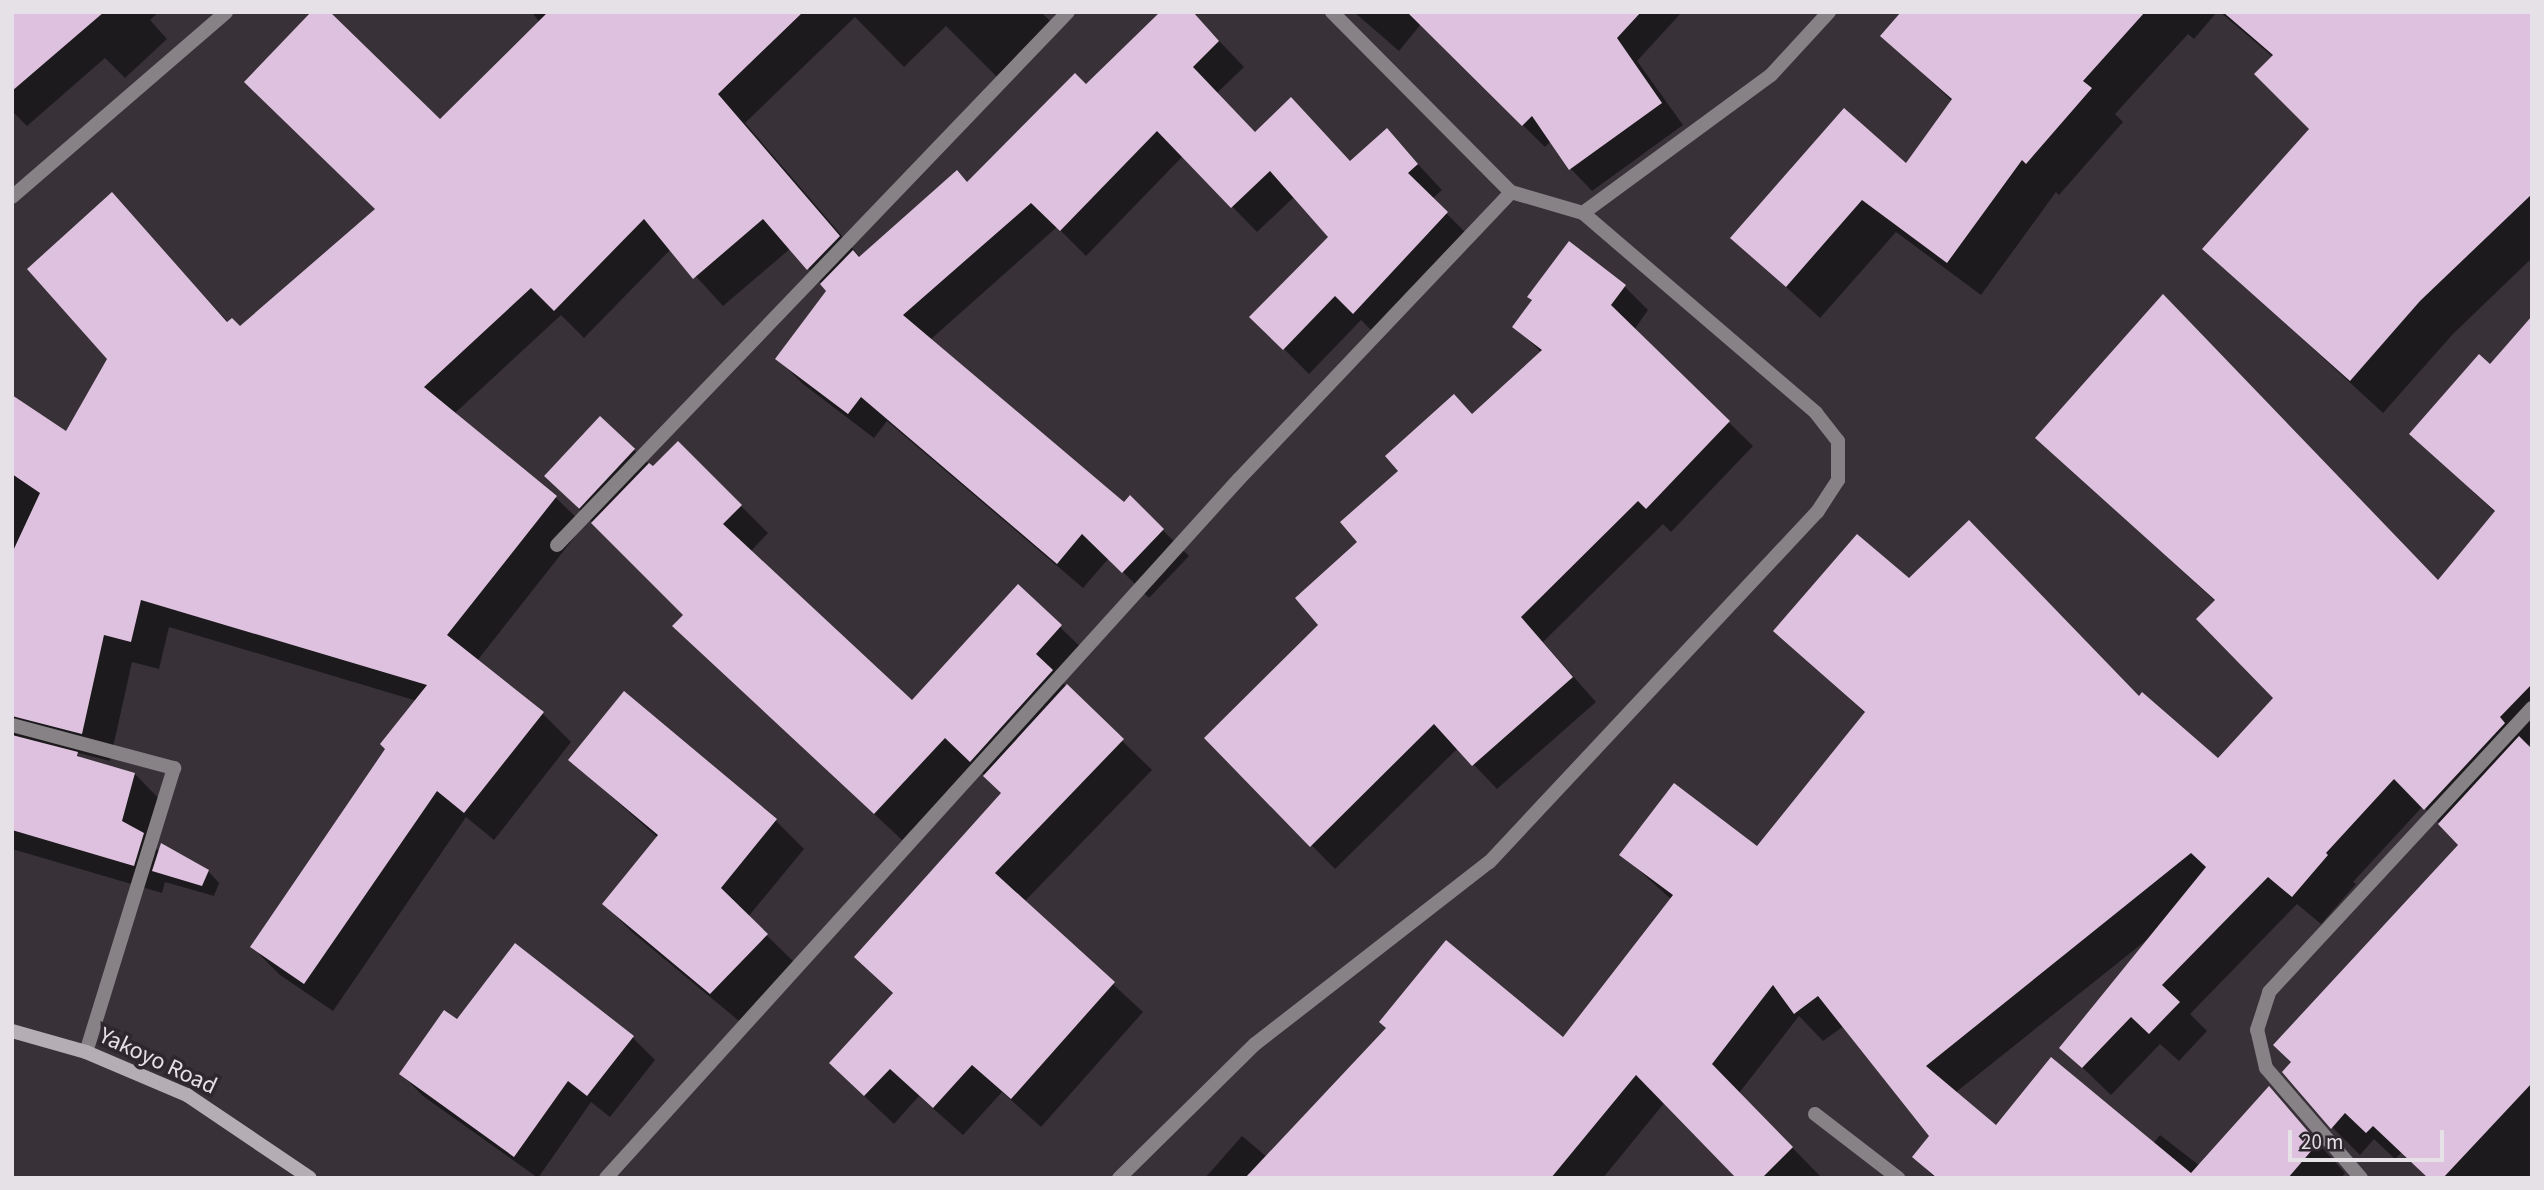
<!DOCTYPE html>
<html>
<head>
<meta charset="utf-8">
<style>
	body { margin:0 }
	#map { position:relative; width:2544px; height:1190px; overflow:hidden; background:#383138; font-family:"Source Sans 3",sans-serif }
	div>[style] { position:absolute }
	[style*='--x'] { left:calc(var(--x)*1px); top:calc(var(--y)*1px); width:calc(var(--w)*1px); rotate:calc(var(--a)*1deg) }
	.shadow>* { inset:0; background:#0007 }
	.building>* { inset:0; background:#ddc1de; transform-origin:0 0 }
	.lane>* { height:14px; margin:-7px; padding:0 7px; transform-origin:7px; border-radius:7px; background:#868286 }
	.street>* { height:14px; margin:-7px; padding:0 7px; transform-origin:7px; border-radius:7px; background:#868286 }
	.secondary>* { height:14px; margin:-7px; padding:0 7px; transform-origin:7px; border-radius:7px; background:#b4aeb4 }
	span { translate:-50% -50%; white-space:nowrap; text-align:center; line-height:1.15; -webkit-text-stroke:7px #2e272e; paint-order:stroke }
	.street-label { font-size:24px; color:#e5e1e6 }
	.frame { position:absolute; inset:0; border:14px solid #e5e1e6; pointer-events:none }
	.scale { position:absolute; left:2288px; top:1130px; width:156px; height:32px; box-sizing:border-box; border:4px solid #e5e1e6; border-top:0; padding-left:9px; font-size:21px; line-height:24px; white-space:nowrap; color:#e5e1e6; -webkit-text-stroke:5px #2e272e; paint-order:stroke }
</style>
</head>
<body>
<div id="map">
	<div class="shadow">
		<div style="clip-path:polygon(12px 12px,159px 12px,150px 20px,167px 39px,125px 78px,105px 58px,27px 126px,12px 111px)"></div>
		<div style="clip-path:polygon(532px 12px,1041px 12px,1051px 22px,997px 77px,946px 26px,904px 67px,855px 17px,745px 123px,861px 258px,968px 184px,1086px 87px,1202px 23px,1244px 67px,1217px 93px,1256px 134px,1351px 163px,1387px 131px,1442px 190px,1432px 199px,1472px 239px,1379px 338px,1361px 320px,1309px 374px,1252px 317px,1331px 237px,1295px 196px,1257px 232px,1183px 156px,1086px 256px,1057px 227px,930px 340px,1124px 505px,1130px 498px,1189px 556px,1149px 598px,1109px 558px,1083px 588px,887px 421px,874px 438px,803px 384px,778px 359px,828px 291px,791px 248px,723px 306px,671px 249px,584px 338px,561px 315px,454px 414px,555px 497px,584px 525px,477px 661px,543px 714px,571px 742px,494px 840px,466px 817px,333px 1011px,280px 975px,252px 947px,417px 701px,169px 627px,159px 669px,132px 662px,110px 761px,75px 752px,83px 760px,135px 774px,163px 803px,151px 844px,160px 852px,208px 871px,219px 883px,214px 896px,165px 882px,162px 893px,12px 849px,12px 397px,67px 433px,110px 359px,112px 195px,229px 323px,240px 328px,377px 210px,440px 122px,540px 23px)"></div>
		<div style="clip-path:polygon(1354px 12px,1682px 12px,1637px 61px,1683px 125px,1592px 191px,1571px 169px,1551px 141px,1545px 147px,1421px 24px,1399px 51px)"></div>
		<div style="clip-path:polygon(1904px 12px,2217px 12px,2194px 39px,2188px 34px,2115px 114px,2123px 122px,2059px 195px,2056px 192px,1981px 295px,1896px 232px,1820px 318px,1733px 238px,1906px 166px,1952px 101px,1883px 36px)"></div>
		<div style="clip-path:polygon(2220px 12px,2532px 12px,2532px 258px,2453px 334px,2383px 413px,2205px 249px,2312px 129px,2273px 57px)"></div>
		<div style="clip-path:polygon(1624px 286px,1648px 310px,1634px 330px,1753px 446px,1671px 532px,1663px 524px,1543px 642px,1596px 702px,1497px 789px,1458px 748px,1335px 869px,1206px 738px,1321px 626px,1360px 542px,1473px 415px,1542px 353px,1515px 327px)"></div>
		<div style="clip-path:polygon(2532px 318px,2532px 741px,2527px 747px,2532px 757px,2532px 1178px,2429px 1178px,2402px 1152px,2395px 1159px,2374px 1139px,2360px 1155px,2332px 1127px,2460px 845px,2423px 806px,2353px 882px,2356px 884px,2321px 924px,2297px 904px,2190px 1014px,2207px 1031px,2179px 1061px,2160px 1044px,2111px 1095px,2062px 1048px,2149px 938px,1955px 1093px,1996px 1128px,2153px 1144px,2160px 1135px,2200px 1166px,2269px 1089px,2345px 1173px,2341px 1178px,1935px 1178px,1914px 1157px,1932px 1136px,1844px 1026px,1823px 1041px,1799px 1016px,1739px 1093px,1820px 1176px,1819px 1178px,1739px 1178px,1665px 1102px,1603px 1178px,1205px 1178px,1242px 1136px,1267px 1157px,1563px 1040px,1672px 900px,1622px 855px,1757px 848px,1866px 714px,1775px 631px,1909px 580px,2139px 698px,2218px 760px,2275px 698px,2216px 602px,2037px 437px,2439px 582px,2496px 513px,2411px 434px,2490px 366px)"></div>
		<div style="clip-path:polygon(600px 418px,653px 468px,678px 443px,768px 533px,750px 552px,912px 702px,1018px 587px,1088px 654px,1062px 682px,1152px 770px,1024px 902px,1143px 1012px,1041px 1127px,1002px 1092px,963px 1135px,919px 1096px,894px 1124px,860px 1092px,894px 995px,856px 957px,1003px 793px,973px 764px,902px 840px,702px 653px,685px 615px,545px 475px)"></div>
		<div style="clip-path:polygon(624px 694px,776px 821px,804px 849px,748px 917px,795px 963px,739px 1021px,632px 932px,604px 904px,658px 838px,570px 760px)"></div>
		<div style="clip-path:polygon(515px 945px,633px 1038px,655px 1060px,610px 1117px,591px 1102px,538px 1178px,423px 1096px,401px 1074px,457px 1022px)"></div>
	</div>
	<div class="building">
		<div style="clip-path:polygon(12px 12px,104px 12px,12px 91px)"></div>
		<div style="clip-path:polygon(311px 12px,330px 12px,440px 119px,548px 12px,803px 12px,718px 94px,840px 236px,807px 270px,763px 219px,693px 279px,644px 219px,554px 311px,531px 288px,424px 387px,557px 496px,447px 635px,544px 712px,464px 813px,437px 791px,304px 984px,250px 947px,385px 749px,380px 744px,427px 685px,141px 600px,131px 642px,104px 635px,82px 734px,12px 716px,12px 553px,40px 493px,12px 474px,12px 395px,66px 431px,107px 359px,27px 269px,112px 192px,227px 322px,232px 318px,240px 326px,375px 209px,244px 82px)"></div>
		<div style="clip-path:polygon(1160px 12px,1193px 12px,1219px 41px,1193px 67px,1255px 132px,1291px 97px,1350px 161px,1387px 128px,1418px 164px,1408px 173px,1448px 212px,1353px 314px,1335px 296px,1283px 350px,1249px 317px,1328px 237px,1270px 171px,1231px 208px,1157px 131px,1060px 231px,1031px 203px,903px 315px,1124px 502px,1130px 495px,1164px 529px,1122px 573px,1082px 534px,1057px 564px,861px 397px,848px 414px,775px 359px,826px 291px,820px 284px,853px 250px,859px 257px,957px 170px,967px 182px,1075px 73px,1086px 84px)"></div>
		<div style="clip-path:polygon(1407px 12px,1641px 12px,1617px 38px,1662px 103px,1569px 170px,1532px 116px,1522px 126px)"></div>
		<div style="clip-path:polygon(1901px 12px,2145px 12px,2083px 81px,2092px 88px,2026px 164px,2022px 160px,1947px 263px,1862px 200px,1786px 287px,1730px 238px,1844px 108px,1906px 163px,1952px 99px,1880px 36px)"></div>
		<div style="clip-path:polygon(2223px 12px,2532px 12px,2532px 194px,2420px 301px,2350px 381px,2202px 249px,2309px 129px,2254px 74px,2273px 55px)"></div>
		<div style="clip-path:polygon(1569px 241px,1626px 285px,1611px 305px,1730px 421px,1646px 509px,1638px 501px,1521px 617px,1573px 677px,1472px 766px,1434px 724px,1310px 847px,1204px 738px,1318px 625px,1295px 598px,1357px 542px,1340px 522px,1398px 471px,1385px 456px,1454px 394px,1472px 414px,1542px 350px,1512px 327px,1532px 300px,1527px 297px)"></div>
		<div style="clip-path:polygon(2163px 294px,2438px 580px,2495px 511px,2409px 434px,2479px 354px,2490px 364px,2532px 316px,2532px 684px,2500px 717px,2505px 723px,2424px 810px,2394px 779px,2326px 853px,2328px 855px,2292px 897px,2268px 877px,2162px 985px,2180px 1002px,2149px 1034px,2131px 1017px,2082px 1068px,2059px 1048px,2206px 867px,2191px 853px,1926px 1066px,1996px 1125px,2051px 1057px,2191px 1173px,2269px 1086px,2318px 1143px,2288px 1178px,1937px 1178px,1912px 1157px,1929px 1136px,1818px 996px,1794px 1014px,1773px 985px,1712px 1064px,1793px 1147px,1762px 1178px,1736px 1178px,1636px 1075px,1551px 1178px,1245px 1178px,1386px 1028px,1379px 1022px,1446px 940px,1563px 1037px,1673px 895px,1619px 855px,1674px 783px,1757px 846px,1865px 712px,1773px 631px,1857px 534px,1909px 578px,1969px 520px,2139px 696px,2142px 692px,2218px 758px,2273px 698px,2196px 619px,2215px 600px,2035px 438px)"></div>
		<div style="left:600px;top:416px;width:48px;height:82px;rotate:43deg"></div>
		<div style="clip-path:polygon(678px 441px,742px 505px,723px 524px,912px 700px,1018px 584px,1062px 625px,1036px 654px,1053px 670px,970px 762px,945px 738px,874px 814px,672px 626px,683px 615px,591px 523px,649px 463px,653px 466px)"></div>
		<div style="clip-path:polygon(1067px 684px,1124px 739px,995px 873px,1115px 982px,1011px 1099px,972px 1065px,933px 1108px,890px 1069px,864px 1096px,829px 1063px,893px 993px,854px 957px,1001px 793px,983px 776px)"></div>
		<div style="clip-path:polygon(624px 691px,777px 819px,721px 888px,768px 934px,710px 994px,602px 904px,658px 835px,568px 760px)"></div>
		<div style="clip-path:polygon(12px 735px,78px 752px,77px 756px,135px 773px,122px 821px,144px 833px,134px 866px,12px 830px)"></div>
		<div style="clip-path:polygon(2519px 736px,2532px 749px,2532px 1083px,2443px 1178px,2428px 1178px,2373px 1126px,2366px 1133px,2345px 1113px,2331px 1129px,2282px 1072px,2291px 1062px,2273px 1045px,2458px 845px,2438px 824px)"></div>
		<div style="clip-path:polygon(161px 843px,209px 870px,202px 886px,152px 871px)"></div>
		<div style="clip-path:polygon(515px 943px,634px 1036px,587px 1096px,568px 1081px,514px 1157px,399px 1074px,444px 1010px,457px 1019px)"></div>
	</div>
	<div class="lane">
		<div style="--x:12;--y:725;--w:168;--a:14.9"></div>
		<div style="--x:174;--y:768;--w:297;--a:107.2"></div>
	</div>
	<div class="street">
		<div style="--x:1332;--y:12;--w:254;--a:45.2"></div>
		<div style="--x:12;--y:197;--w:283;--a:-40.8"></div>
		<div style="--x:1583;--y:213;--w:233;--a:-36.3"></div>
		<div style="--x:1771;--y:75;--w:86;--a:-47.4"></div>
		<div style="--x:557;--y:545;--w:738;--a:-46.21"></div>
		<div style="--x:1815;--y:1114;--w:105;--a:37.6"></div>
		<div style="--x:606;--y:1178;--w:943;--a:-47.84"></div>
		<div style="--x:1239;--y:479;--w:395;--a:-46.5"></div>
		<div style="--x:1511;--y:192;--w:75;--a:16.3"></div>
		<div style="--x:1583;--y:213;--w:307;--a:40.6"></div>
		<div style="--x:1816;--y:413;--w:36;--a:52"></div>
		<div style="--x:1838;--y:441;--w:39;--a:90"></div>
		<div style="--x:1838;--y:480;--w:38;--a:123"></div>
		<div style="--x:1817;--y:512;--w:480;--a:133.1"></div>
		<div style="--x:1489;--y:862;--w:296;--a:142.1"></div>
		<div style="--x:1255;--y:1044;--w:191;--a:135.4"></div>
		<div style="--x:2361;--y:1178;--w:145;--a:-130.8"></div>
		<div style="--x:2266;--y:1068;--w:39;--a:-103"></div>
		<div style="--x:2257;--y:1030;--w:40;--a:-72"></div>
		<div style="--x:2269;--y:992;--w:387;--a:-47.2"></div>
	</div>
	<div class="secondary">
		<div style="--x:12;--y:1031;--w:77;--a:15.8"></div>
		<div style="--x:86;--y:1052;--w:110;--a:23.1"></div>
		<div style="--x:187;--y:1095;--w:148;--a:34"></div>
	</div>
	<div class="street-label">
		<span style="left:158px;top:1061px;rotate:25deg">Yakoyo Road</span>
	</div>
	<div class="frame"></div>
	<div class="scale">20 m</div>
</div>
</body>
</html>
